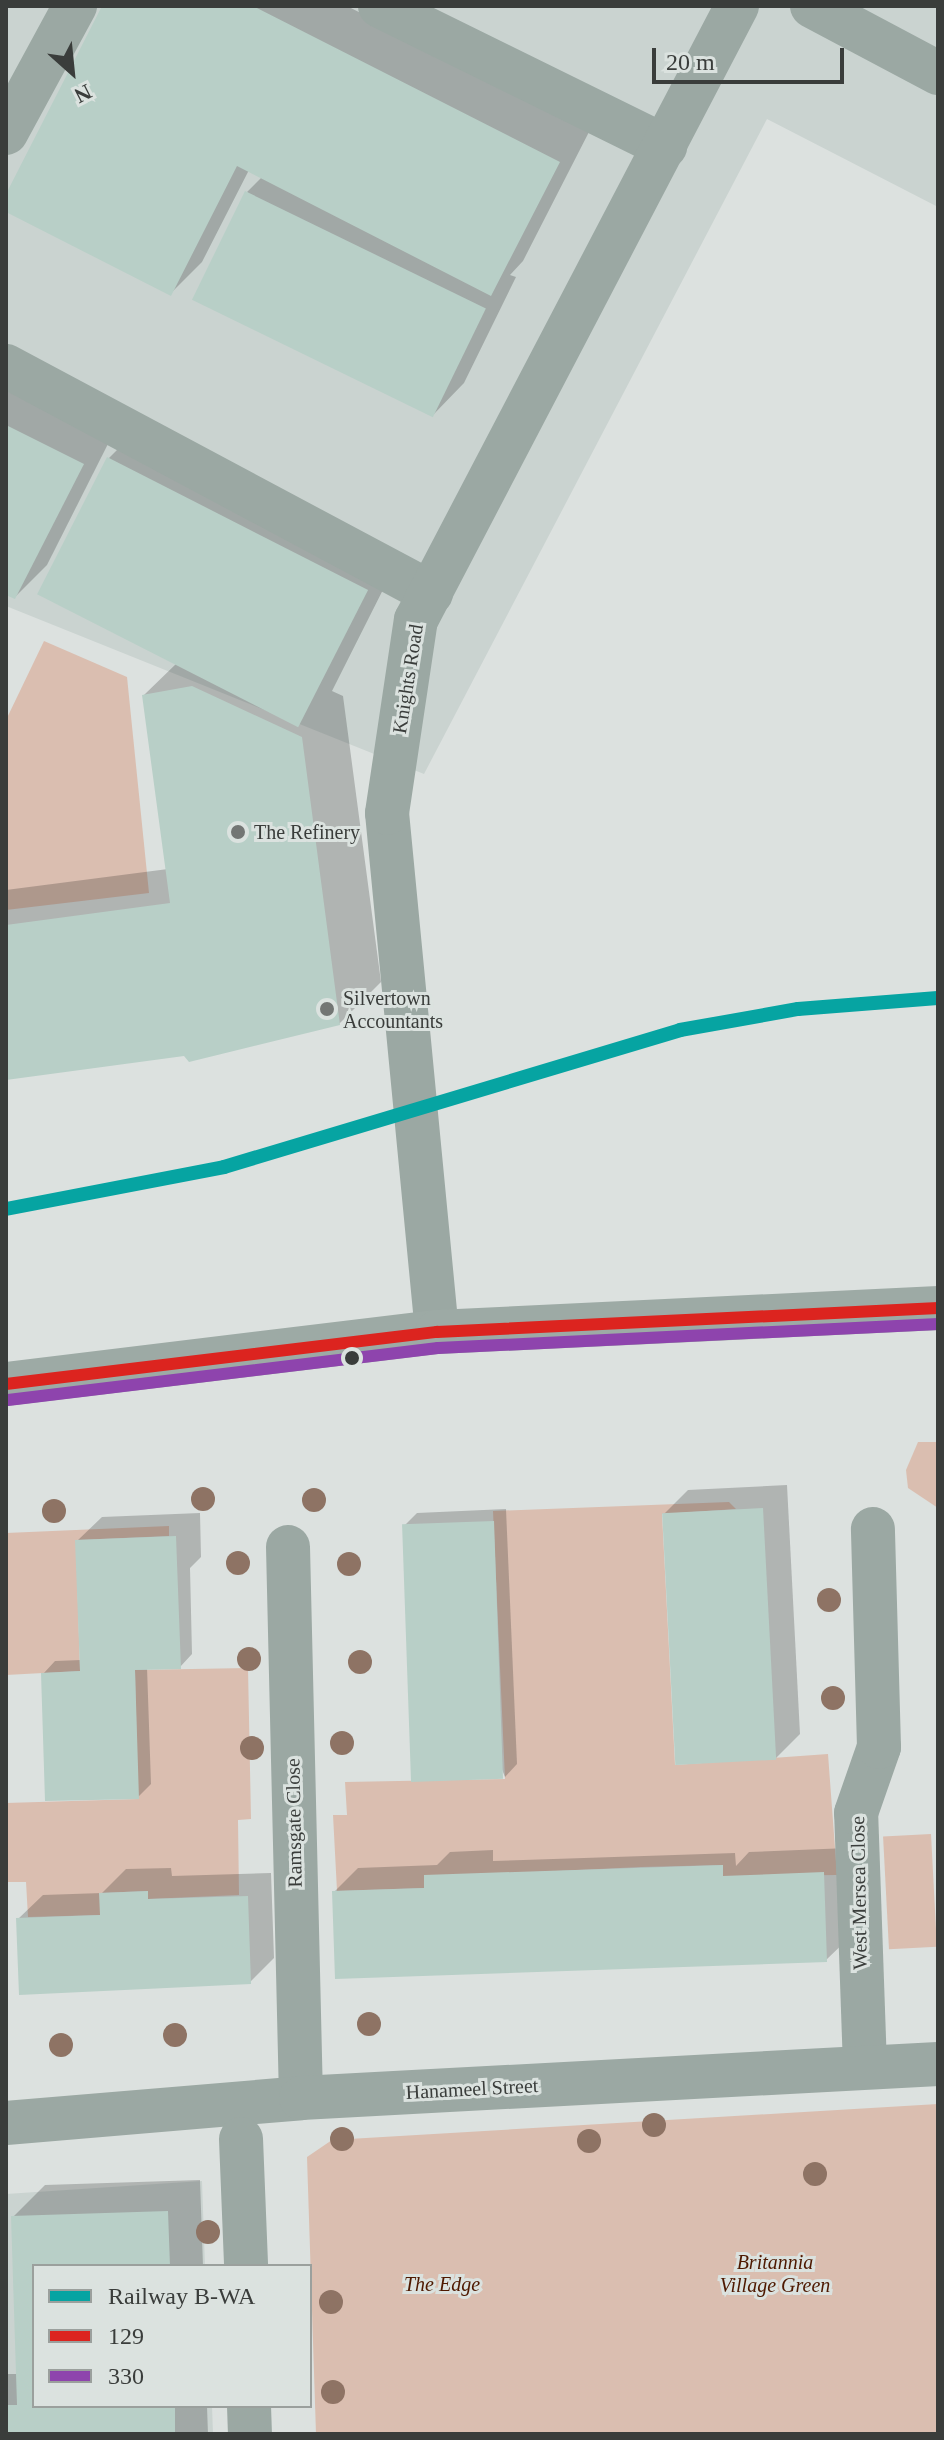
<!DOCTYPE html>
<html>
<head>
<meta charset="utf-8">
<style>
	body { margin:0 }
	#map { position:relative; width:944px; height:2440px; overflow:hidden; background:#dce1df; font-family:Georgia,serif }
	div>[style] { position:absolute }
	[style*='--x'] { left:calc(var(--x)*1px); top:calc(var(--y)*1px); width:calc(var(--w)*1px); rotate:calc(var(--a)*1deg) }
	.built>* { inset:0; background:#cad3d0 }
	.green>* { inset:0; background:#dabeb0; transform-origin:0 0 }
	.shadow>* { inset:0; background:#0003 }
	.building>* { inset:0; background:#b8cfc7; transform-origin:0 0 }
	.minor>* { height:44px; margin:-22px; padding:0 22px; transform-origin:22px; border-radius:22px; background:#9ba8a3 }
	.major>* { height:44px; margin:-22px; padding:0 22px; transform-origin:22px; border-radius:22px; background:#9daaa5 }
	.bus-1>* { height:12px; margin:-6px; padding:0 6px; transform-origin:6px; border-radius:6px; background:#dc241f }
	.bus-2>* { height:12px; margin:-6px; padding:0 6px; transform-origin:6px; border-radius:6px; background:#8e44ad }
	.rail-1>* { height:14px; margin:-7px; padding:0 7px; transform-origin:7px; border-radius:7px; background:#06a4a2 }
	.trees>* { width:24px; height:24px; margin:-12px; border-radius:50%; background:#8e7364 }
	.dots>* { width:22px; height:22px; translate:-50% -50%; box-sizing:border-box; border:4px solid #dbe2df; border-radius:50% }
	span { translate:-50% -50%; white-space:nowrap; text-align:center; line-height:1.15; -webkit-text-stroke:6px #dbe2df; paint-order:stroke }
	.street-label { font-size:20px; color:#3a3d3b }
	.poi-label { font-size:20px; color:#3a3d3b }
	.left { translate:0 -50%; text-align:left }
	.park-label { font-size:20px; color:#4e1900; font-style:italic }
	.frame { position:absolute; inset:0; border:8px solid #3a3d3b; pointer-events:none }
	.legend { position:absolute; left:32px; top:2264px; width:280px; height:144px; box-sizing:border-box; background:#dbe2df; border:2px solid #9ba09d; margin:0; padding:10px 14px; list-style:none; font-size:24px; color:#3a3d3b }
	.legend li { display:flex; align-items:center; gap:16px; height:40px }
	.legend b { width:40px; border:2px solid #9ba09d }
	.north { position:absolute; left:32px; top:32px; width:80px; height:80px; -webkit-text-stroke:6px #dbe2df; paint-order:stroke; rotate:153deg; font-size:22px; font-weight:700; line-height:32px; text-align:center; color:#3a3d3b }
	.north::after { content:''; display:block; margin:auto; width:28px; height:36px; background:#3a3d3b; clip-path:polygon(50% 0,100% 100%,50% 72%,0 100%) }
	.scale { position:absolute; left:652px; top:48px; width:192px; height:36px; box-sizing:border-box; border:4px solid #3a3d3b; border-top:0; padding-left:10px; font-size:24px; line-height:28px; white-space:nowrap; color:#3a3d3b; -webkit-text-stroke:6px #dbe2df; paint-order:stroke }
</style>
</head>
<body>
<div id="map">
	<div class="built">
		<div style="clip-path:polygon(6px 6px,938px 6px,938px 207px,767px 119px,424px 774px,6px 606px)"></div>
		<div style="clip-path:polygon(202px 2181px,205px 2266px,34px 2266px,34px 2406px,212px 2406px,213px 2434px,6px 2434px,6px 2194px)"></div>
	</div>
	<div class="green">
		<div style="clip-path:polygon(44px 641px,127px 677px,149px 893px,6px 910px,6px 720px)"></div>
		<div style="clip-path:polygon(918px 1442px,938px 1442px,938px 1508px,908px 1488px,906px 1470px)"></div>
		<div style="clip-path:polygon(729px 1502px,736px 1509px,662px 1514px,675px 1765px,828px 1754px,837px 1875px,723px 1876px,723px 1865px,641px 1867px,514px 1873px,424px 1888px,337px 1891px,333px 1815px,347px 1815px,345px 1782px,505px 1779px,493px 1511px)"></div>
		<div style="clip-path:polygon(169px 1526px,169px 1536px,76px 1540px,80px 1671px,6px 1675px,6px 1533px)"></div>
		<div style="clip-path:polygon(248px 1668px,251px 1819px,238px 1820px,239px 1895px,148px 1899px,147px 1891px,100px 1893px,100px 1915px,28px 1917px,26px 1882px,6px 1882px,6px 1803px,138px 1799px,135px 1670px)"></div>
		<div style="left:931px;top:1834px;width:113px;height:48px;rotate:87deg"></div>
		<div style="clip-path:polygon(938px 2104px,938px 2434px,316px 2434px,307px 2157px,332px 2140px)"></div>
	</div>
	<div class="shadow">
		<div style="clip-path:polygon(104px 6px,347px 6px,590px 130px,523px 261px,510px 275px,516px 277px,464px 383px,432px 416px,247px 192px,262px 177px,249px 170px,202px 262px,170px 294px,6px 210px,6px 198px)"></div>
		<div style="clip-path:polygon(6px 377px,114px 432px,47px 565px,15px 597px,6px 592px)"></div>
		<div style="clip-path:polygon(141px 426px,400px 556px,332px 691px,343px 696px,381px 982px,339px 1024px,185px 1054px,6px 1078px,6px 890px,168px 869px,144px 695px,178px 662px,109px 458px)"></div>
		<div style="clip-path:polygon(787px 1485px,800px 1734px,776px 1758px,664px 1514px,688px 1490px)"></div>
		<div style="clip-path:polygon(506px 1509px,517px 1764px,505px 1777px,404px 1526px,417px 1513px)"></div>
		<div style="clip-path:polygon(200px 1513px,201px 1557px,190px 1568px,192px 1654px,180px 1667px,147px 1667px,151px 1784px,138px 1797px,43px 1674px,55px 1661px,81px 1660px,77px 1541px,102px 1517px)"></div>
		<div style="clip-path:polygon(848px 1848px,851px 1936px,826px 1960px,334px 1892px,358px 1868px,437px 1865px,450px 1852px,493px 1850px,493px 1861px,735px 1853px,736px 1866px,749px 1852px)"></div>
		<div style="clip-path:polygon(171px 1868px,172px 1876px,271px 1873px,274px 1958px,250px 1982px,18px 1919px,43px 1895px,102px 1893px,126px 1869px)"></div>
		<div style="clip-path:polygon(200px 2180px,203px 2266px,34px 2266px,34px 2406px,207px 2406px,208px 2434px,6px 2434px,6px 2374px,18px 2374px,13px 2217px,45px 2185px)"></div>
	</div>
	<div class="building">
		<div style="clip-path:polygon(102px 6px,253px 6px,560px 162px,491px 296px,237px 166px,171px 296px,6px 212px,6px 194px)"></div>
		<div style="left:245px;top:191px;width:268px;height:121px;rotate:26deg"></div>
		<div style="clip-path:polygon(6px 425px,84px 464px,15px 599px,6px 595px)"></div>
		<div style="left:107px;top:457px;width:293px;height:154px;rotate:27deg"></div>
		<div style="clip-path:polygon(192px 686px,302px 737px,340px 1025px,189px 1062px,184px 1056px,6px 1080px,6px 925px,170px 903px,142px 695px)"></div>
		<div style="left:763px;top:1508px;width:252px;height:101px;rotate:87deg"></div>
		<div style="left:494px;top:1521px;width:258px;height:92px;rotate:88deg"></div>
		<div style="clip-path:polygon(176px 1536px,181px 1669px,135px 1670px,139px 1799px,45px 1801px,41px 1673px,80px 1671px,75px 1540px)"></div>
		<div style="clip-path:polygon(723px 1865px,723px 1876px,824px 1872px,827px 1962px,335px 1979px,332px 1891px,424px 1888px,424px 1875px)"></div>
		<div style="clip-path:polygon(148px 1891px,148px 1899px,248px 1896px,251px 1984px,19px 1995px,16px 1918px,100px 1915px,99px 1893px)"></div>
		<div style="clip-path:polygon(168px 2211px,170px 2266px,34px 2266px,34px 2406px,175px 2406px,175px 2434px,6px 2434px,6px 2405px,17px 2405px,11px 2216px)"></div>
	</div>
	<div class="minor">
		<div style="--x:380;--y:6;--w:318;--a:26.2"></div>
		<div style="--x:812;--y:6;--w:143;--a:28"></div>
		<div style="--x:6;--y:133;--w:145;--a:-61.5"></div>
		<div style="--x:6;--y:366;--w:482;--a:28.1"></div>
		<div style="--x:437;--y:1332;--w:521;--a:-95.5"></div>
		<div style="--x:387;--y:813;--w:195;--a:-81.5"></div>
		<div style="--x:416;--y:620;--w:693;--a:-62.4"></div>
		<div style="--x:288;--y:1547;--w:551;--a:88.65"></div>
		<div style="--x:865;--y:2067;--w:254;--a:-92"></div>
		<div style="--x:856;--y:1813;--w:70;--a:-70.8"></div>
		<div style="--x:879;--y:1747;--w:218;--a:-91.6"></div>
		<div style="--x:6;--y:2123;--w:296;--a:-4.8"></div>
		<div style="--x:301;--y:2098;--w:638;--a:-3.06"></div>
		<div style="--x:241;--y:2139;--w:127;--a:87.7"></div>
		<div style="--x:249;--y:2406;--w:28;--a:88"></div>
	</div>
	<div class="major">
		<div style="--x:6;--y:1384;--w:434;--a:-6.9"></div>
		<div style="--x:437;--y:1332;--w:502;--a:-2.74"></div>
	</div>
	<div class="bus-1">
		<div style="--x:6;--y:1384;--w:434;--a:-6.9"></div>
		<div style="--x:437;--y:1332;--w:502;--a:-2.74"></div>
	</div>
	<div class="bus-2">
		<div style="--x:8;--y:1400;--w:433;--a:-6.9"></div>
		<div style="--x:438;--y:1348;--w:501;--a:-2.75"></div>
	</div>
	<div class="rail-1">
		<div style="--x:6;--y:1209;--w:222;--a:-10.9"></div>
		<div style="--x:224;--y:1167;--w:476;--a:-16.7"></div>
		<div style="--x:680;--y:1030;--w:120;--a:-10.1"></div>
		<div style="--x:798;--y:1009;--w:140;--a:-4.5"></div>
	</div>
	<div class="trees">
		<div style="left:203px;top:1499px"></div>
		<div style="left:314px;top:1500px"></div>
		<div style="left:54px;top:1511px"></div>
		<div style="left:238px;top:1563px"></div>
		<div style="left:349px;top:1564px"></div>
		<div style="left:829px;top:1600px"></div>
		<div style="left:249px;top:1659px"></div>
		<div style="left:360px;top:1662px"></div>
		<div style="left:833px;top:1698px"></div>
		<div style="left:342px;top:1743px"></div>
		<div style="left:252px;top:1748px"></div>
		<div style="left:369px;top:2024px"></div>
		<div style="left:175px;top:2035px"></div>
		<div style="left:61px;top:2045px"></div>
		<div style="left:654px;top:2125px"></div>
		<div style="left:342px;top:2139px"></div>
		<div style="left:589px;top:2141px"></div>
		<div style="left:815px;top:2174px"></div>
		<div style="left:208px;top:2232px"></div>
		<div style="left:331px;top:2302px"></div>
		<div style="left:333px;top:2392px"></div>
	</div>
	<div class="dots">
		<div style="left:238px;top:832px;background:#737674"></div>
		<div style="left:327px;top:1009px;background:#737674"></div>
		<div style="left:352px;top:1358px;background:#3a3d3b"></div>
	</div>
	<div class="street-label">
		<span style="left:408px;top:679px;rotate:-81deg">Knights Road</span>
		<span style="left:294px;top:1823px;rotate:-91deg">Ramsgate Close</span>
		<span style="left:859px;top:1893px;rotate:-91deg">West Mersea Close</span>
		<span style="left:472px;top:2089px;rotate:-3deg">Hanameel Street</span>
	</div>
	<div class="poi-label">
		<span class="left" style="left:254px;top:832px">The Refinery</span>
		<span class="left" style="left:343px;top:1010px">Silvertown<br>Accountants</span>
	</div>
	<div class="park-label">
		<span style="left:775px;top:2274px">Britannia<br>Village Green</span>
		<span style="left:442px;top:2284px">The Edge</span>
	</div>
	<div class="frame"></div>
	<ul class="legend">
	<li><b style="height:10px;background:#06a4a2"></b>Railway B-WA</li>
	<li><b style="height:10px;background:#dc241f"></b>129</li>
	<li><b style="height:10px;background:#8e44ad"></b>330</li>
	</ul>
	<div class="north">N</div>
	<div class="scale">20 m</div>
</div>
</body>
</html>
